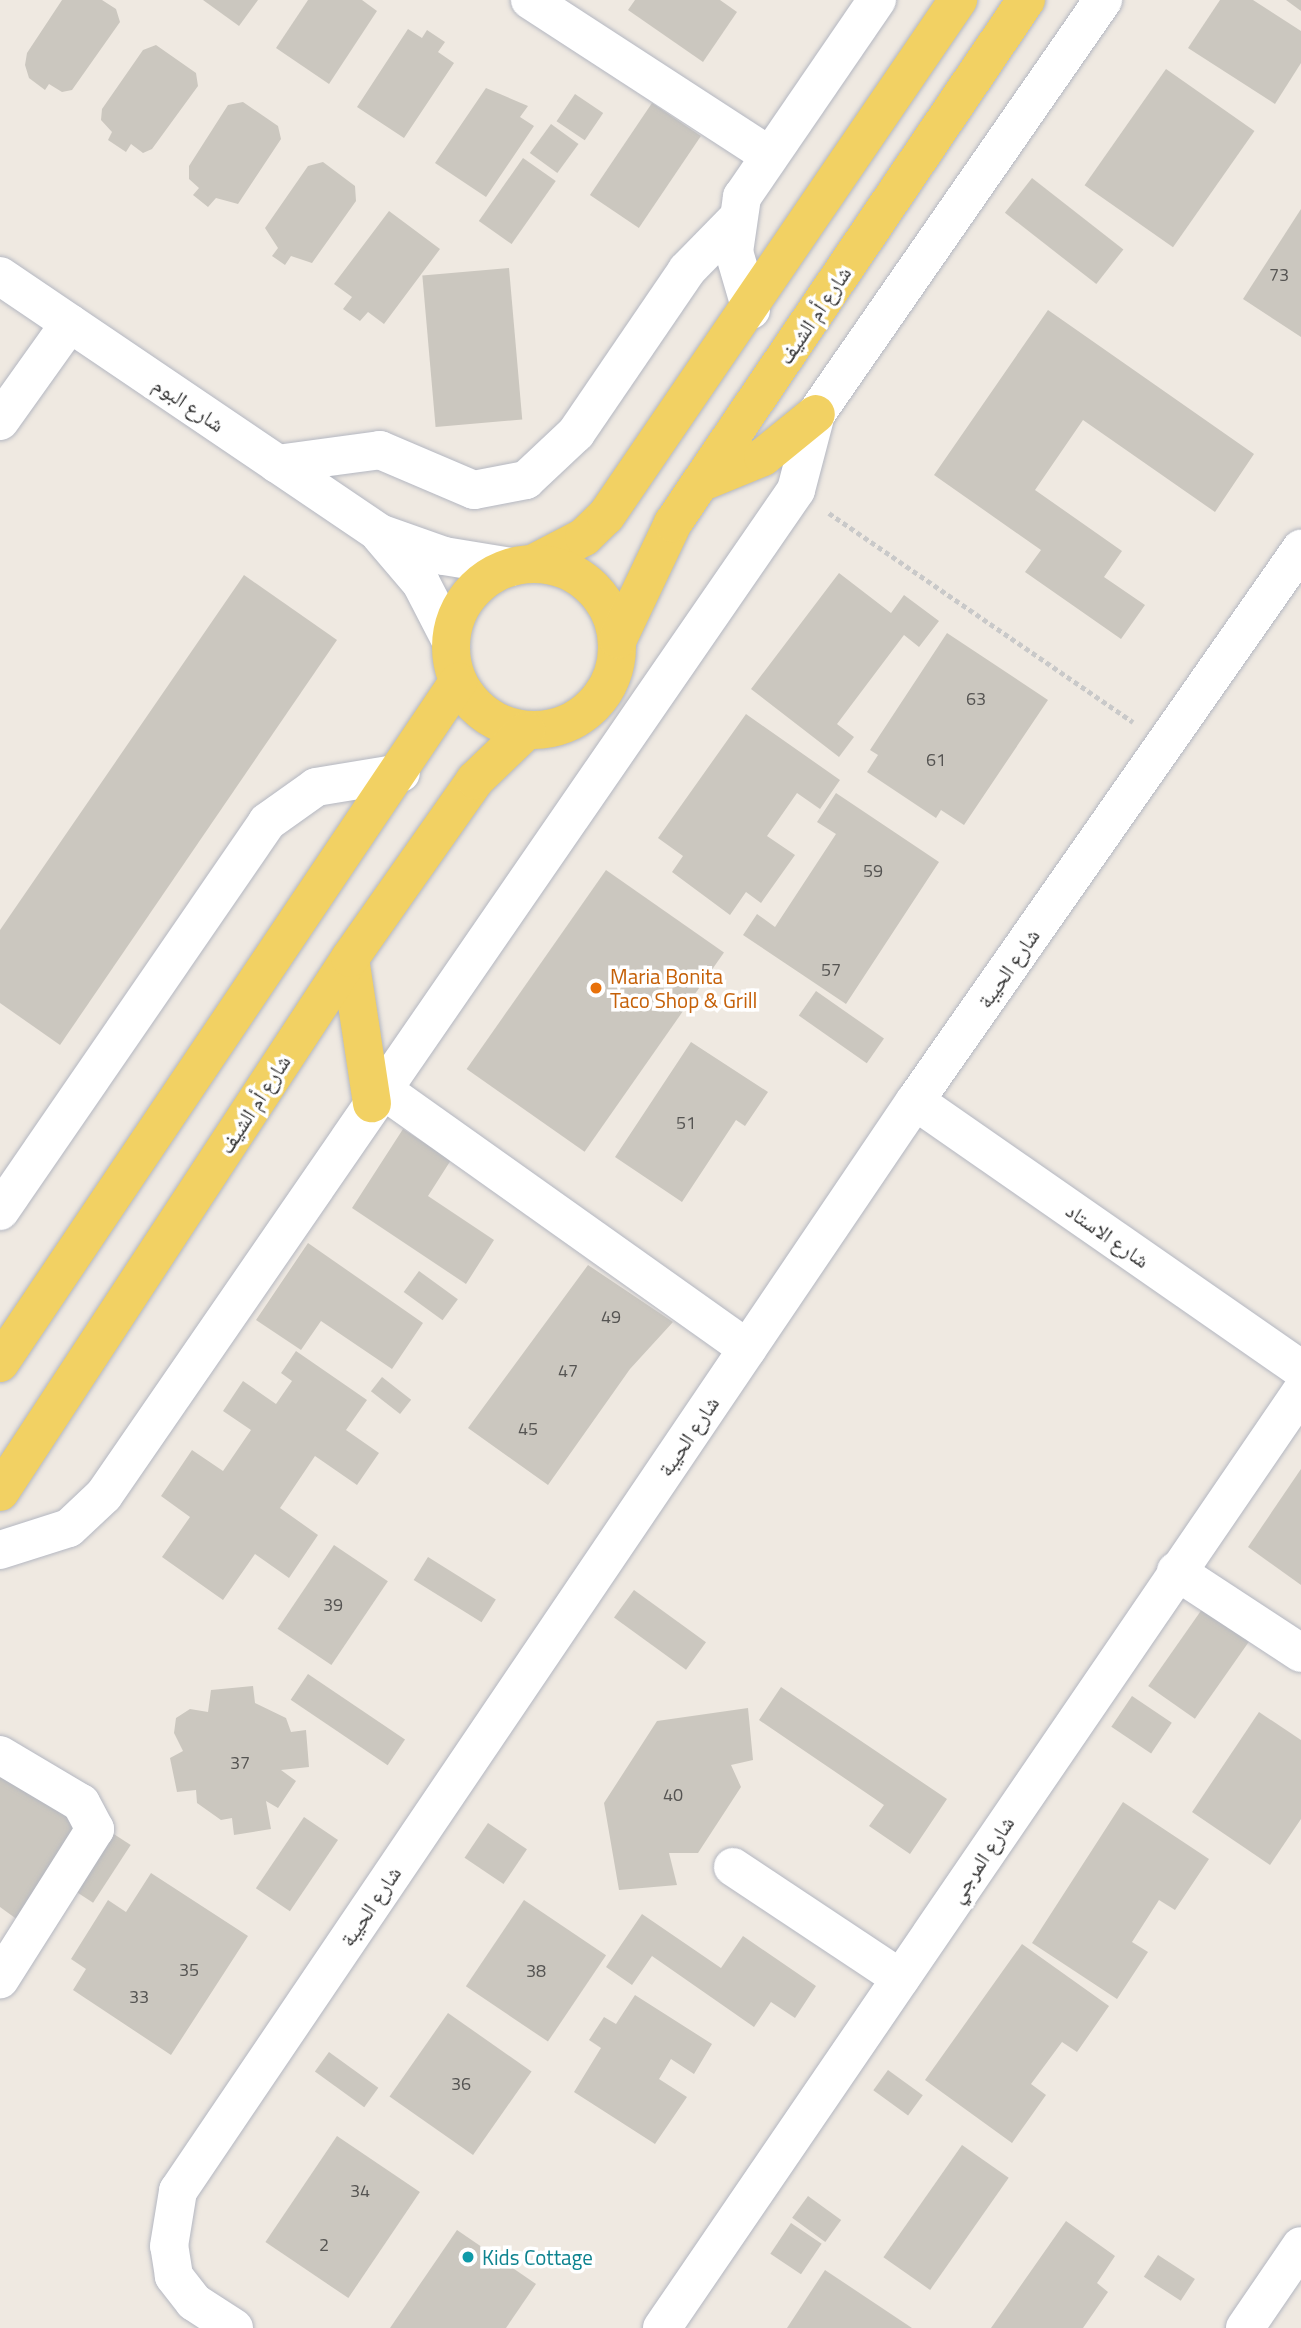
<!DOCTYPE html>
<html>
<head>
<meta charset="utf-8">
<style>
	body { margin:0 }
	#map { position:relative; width:1301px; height:2328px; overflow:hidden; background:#efe9e1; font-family:"Titillium Web","Noto Naskh Arabic",sans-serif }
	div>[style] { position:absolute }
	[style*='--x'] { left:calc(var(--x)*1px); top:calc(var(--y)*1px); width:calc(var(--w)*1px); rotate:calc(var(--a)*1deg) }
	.building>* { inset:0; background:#cbc7bf; transform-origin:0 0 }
	.path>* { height:4.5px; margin-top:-2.25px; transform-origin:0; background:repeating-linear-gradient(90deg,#c9c9c9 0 5px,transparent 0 8.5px) }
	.roads { filter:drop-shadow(0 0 2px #b4b7c1) drop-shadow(0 0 2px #b4b7c1) }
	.minor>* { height:38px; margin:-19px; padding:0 19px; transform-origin:19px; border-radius:19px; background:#fff }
	.major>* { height:38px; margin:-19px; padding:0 19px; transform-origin:19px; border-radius:19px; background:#f2d163 }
	.major>.ring { margin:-19px; padding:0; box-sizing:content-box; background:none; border:38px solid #f2d163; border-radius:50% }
	.dots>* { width:19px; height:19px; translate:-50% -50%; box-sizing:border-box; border:4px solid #fff; border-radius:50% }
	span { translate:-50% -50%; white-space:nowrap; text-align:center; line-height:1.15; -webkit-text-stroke:7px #fff; paint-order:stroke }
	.number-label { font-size:18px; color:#555452 }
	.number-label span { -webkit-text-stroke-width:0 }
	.street-label { font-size:21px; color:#2e2e2e }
	.food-label { font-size:21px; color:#c56008 }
	.left { translate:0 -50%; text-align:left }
	.culture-label { font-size:21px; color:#0d838f }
</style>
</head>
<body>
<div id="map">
	<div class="building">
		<div style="clip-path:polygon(62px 0,102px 0,116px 9px,120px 22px,72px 90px,62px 92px,49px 84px,45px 90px,29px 78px,25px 65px,27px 53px)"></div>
		<div style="clip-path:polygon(203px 0,258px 0,239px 26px)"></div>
		<div style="clip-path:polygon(308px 0,362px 0,377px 11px,329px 84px,276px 48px)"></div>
		<div style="clip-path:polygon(635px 0,720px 0,737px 12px,703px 62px,628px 10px)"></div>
		<div style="clip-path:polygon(1220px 0,1253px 0,1301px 31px,1301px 63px,1275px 104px,1188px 48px)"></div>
		<div style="clip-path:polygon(1286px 0,1301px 0,1301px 11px)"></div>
		<div style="clip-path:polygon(408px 29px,422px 38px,427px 30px,445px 42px,438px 52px,454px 63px,404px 138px,357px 107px)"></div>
		<div style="clip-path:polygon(156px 45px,196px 73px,198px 86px,152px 149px,143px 153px,131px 144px,126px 152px,108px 140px,112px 132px,101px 120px,102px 109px,143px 50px)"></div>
		<div style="left:1166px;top:69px;width:108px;height:142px;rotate:35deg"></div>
		<div style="clip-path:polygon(486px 88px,528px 106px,520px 117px,534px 126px,486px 197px,435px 163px)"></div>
		<div style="left:575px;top:94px;width:34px;height:33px;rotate:34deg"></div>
		<div style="clip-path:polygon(243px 102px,278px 126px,281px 139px,238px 204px,216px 198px,208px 207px,193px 195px,199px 188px,189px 179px,189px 166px,228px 105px)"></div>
		<div style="left:652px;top:103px;width:59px;height:111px;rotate:34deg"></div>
		<div style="left:551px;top:124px;width:34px;height:36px;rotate:36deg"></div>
		<div style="left:523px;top:158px;width:40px;height:77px;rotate:35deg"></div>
		<div style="clip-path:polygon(323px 162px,355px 186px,356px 201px,312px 263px,291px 256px,285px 265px,272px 256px,278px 248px,265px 228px,308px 166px)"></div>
		<div style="left:1032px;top:178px;width:116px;height:44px;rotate:38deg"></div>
		<div style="clip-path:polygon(1301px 209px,1301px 337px,1243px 299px)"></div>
		<div style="clip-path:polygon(389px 211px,440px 249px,384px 324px,368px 312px,360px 321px,343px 309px,352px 297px,334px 284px)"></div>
		<div style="left:509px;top:268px;width:152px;height:87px;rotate:85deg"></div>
		<div style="clip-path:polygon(1048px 310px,1254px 454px,1215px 512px,1083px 420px,1035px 490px,1122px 551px,1104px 577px,1145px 605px,1121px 639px,1025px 572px,1041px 550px,934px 475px)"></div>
		<div style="clip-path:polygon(839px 573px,891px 613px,904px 595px,939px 621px,919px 647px,904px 635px,837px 724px,854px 737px,839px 757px,751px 689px)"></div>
		<div style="clip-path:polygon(244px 575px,337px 640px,60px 1045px,0 1003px,0 930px)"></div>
		<div style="clip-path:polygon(947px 633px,1048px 700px,964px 825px,941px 810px,936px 818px,867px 772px,878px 755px,870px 750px)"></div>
		<div style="clip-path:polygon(746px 714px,840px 780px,820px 809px,797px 793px,767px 836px,795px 855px,761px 903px,746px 892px,730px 915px,672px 872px,683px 856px,658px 838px)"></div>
		<div style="clip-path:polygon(836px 793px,939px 862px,846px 1004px,743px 935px,757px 914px,775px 927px,836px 834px,817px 822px)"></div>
		<div style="left:606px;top:870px;width:144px;height:243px;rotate:35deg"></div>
		<div style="left:816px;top:991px;width:83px;height:30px;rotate:35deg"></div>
		<div style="clip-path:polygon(691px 1042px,768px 1092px,745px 1126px,736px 1120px,682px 1202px,615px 1157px)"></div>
		<div style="clip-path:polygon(403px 1129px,451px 1160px,428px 1196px,494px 1240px,466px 1284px,352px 1208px)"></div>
		<div style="clip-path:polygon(308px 1243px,423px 1323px,392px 1369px,321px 1321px,301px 1350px,256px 1320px)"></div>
		<div style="clip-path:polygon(588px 1265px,673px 1322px,630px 1369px,548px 1485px,468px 1428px)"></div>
		<div style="left:419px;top:1271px;width:48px;height:26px;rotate:36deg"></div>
		<div style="clip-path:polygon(296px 1351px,367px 1400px,346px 1430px,379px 1453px,357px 1485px,315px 1456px,280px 1508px,318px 1535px,289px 1578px,255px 1554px,223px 1600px,162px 1557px,190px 1517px,161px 1496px,192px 1450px,223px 1471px,251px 1430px,223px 1411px,243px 1381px,276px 1404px,292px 1381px,281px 1373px)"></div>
		<div style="left:382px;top:1377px;width:37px;height:18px;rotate:38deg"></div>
		<div style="clip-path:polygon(1301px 1469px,1301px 1585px,1248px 1547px)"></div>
		<div style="left:334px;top:1545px;width:65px;height:101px;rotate:34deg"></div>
		<div style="left:428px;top:1557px;width:80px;height:27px;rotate:32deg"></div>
		<div style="left:634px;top:1590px;width:89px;height:34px;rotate:36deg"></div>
		<div style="left:1205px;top:1605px;width:57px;height:99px;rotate:35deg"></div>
		<div style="left:308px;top:1674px;width:117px;height:31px;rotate:34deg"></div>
		<div style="clip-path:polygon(253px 1686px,255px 1703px,286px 1718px,291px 1732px,306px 1730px,309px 1767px,281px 1770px,296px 1781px,278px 1808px,266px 1801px,271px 1829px,234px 1835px,232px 1818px,221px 1820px,197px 1803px,196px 1790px,177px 1792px,170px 1758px,183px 1751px,174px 1733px,176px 1718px,190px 1709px,208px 1712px,211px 1690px)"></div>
		<div style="clip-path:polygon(781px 1687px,947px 1799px,910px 1854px,869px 1826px,884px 1805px,759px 1720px)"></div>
		<div style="left:1132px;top:1696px;width:48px;height:37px;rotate:34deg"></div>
		<div style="clip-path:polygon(748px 1708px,753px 1760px,731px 1765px,741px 1787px,698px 1853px,669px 1853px,677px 1885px,619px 1890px,604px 1803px,657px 1721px)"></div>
		<div style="clip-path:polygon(1259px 1712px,1301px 1740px,1301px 1819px,1270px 1865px,1192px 1812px)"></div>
		<div style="clip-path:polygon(0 1770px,86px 1828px,22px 1923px,0 1907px)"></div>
		<div style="clip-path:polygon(1123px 1802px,1209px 1859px,1175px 1910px,1159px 1900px,1132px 1942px,1148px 1952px,1117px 1999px,1032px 1943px)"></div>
		<div style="left:304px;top:1817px;width:41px;height:86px;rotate:34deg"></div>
		<div style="left:488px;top:1823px;width:47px;height:42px;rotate:34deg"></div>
		<div style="left:103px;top:1827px;width:33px;height:69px;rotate:33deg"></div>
		<div style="clip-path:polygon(151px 1873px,248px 1936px,171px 2055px,73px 1990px,86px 1969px,71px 1959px,108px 1900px,126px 1912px)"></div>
		<div style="left:524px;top:1900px;width:99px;height:104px;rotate:34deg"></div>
		<div style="clip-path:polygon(642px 1914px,721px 1968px,743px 1936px,816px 1986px,795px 2018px,771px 2002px,754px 2027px,652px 1956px,632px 1985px,606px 1967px)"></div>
		<div style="clip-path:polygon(1022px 1944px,1109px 2006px,1077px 2052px,1062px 2042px,1031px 2084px,1046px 2095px,1012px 2143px,925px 2080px)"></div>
		<div style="clip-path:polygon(635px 1995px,712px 2044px,694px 2074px,671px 2059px,659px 2079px,687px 2097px,655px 2144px,574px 2092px,601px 2048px,589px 2040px,604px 2017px,616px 2024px)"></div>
		<div style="left:448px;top:2013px;width:102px;height:102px;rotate:35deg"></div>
		<div style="left:329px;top:2052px;width:61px;height:24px;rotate:36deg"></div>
		<div style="left:888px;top:2070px;width:43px;height:25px;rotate:36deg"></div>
		<div style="left:337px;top:2136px;width:100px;height:128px;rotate:34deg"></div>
		<div style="left:962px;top:2145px;width:57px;height:137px;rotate:35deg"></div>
		<div style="left:808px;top:2196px;width:41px;height:27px;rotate:36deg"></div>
		<div style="clip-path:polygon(1066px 2221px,1115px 2256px,1097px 2283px,1108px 2292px,1083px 2328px,991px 2328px)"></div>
		<div style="left:791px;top:2223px;width:37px;height:37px;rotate:34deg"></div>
		<div style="clip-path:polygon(457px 2230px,536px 2284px,506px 2328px,390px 2328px)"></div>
		<div style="left:1158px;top:2255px;width:44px;height:26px;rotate:33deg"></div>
		<div style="clip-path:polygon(825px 2270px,912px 2328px,787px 2328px)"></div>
	</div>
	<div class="path">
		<div style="--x:829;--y:513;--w:369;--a:34.5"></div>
	</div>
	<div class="roads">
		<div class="minor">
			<div style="--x:530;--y:0;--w:285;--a:33"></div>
			<div style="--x:0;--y:276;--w:458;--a:34.1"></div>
			<div style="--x:379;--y:533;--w:69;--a:19.5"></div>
			<div style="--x:444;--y:556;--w:68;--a:9.3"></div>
			<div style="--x:751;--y:310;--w:60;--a:-106.3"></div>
			<div style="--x:734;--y:252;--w:56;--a:-81.7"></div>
			<div style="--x:742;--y:197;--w:239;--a:-55.6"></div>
			<div style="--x:0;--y:421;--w:120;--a:-54.5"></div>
			<div style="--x:277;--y:464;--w:104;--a:-7.7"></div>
			<div style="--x:380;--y:450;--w:102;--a:23.1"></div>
			<div style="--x:474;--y:490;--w:53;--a:-10.9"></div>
			<div style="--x:526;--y:480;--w:69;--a:-43.2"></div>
			<div style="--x:576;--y:433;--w:197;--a:-55.7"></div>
			<div style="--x:687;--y:270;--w:69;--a:-45.6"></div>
			<div style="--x:380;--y:535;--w:63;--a:49.5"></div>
			<div style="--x:421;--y:583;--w:65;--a:62.7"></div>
			<div style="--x:379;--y:1087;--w:452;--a:35.4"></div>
			<div style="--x:915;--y:1101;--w:470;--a:34.8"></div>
			<div style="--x:0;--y:1211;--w:472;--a:-55.5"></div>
			<div style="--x:267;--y:822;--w:60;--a:-35.5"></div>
			<div style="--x:316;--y:787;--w:86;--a:-9.4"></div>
			<div style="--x:0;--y:1550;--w:72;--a:-17.7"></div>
			<div style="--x:69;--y:1528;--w:48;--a:-43.3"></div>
			<div style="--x:104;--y:1495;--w:1220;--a:-55.45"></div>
			<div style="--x:796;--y:490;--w:79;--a:-75.3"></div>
			<div style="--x:816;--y:414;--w:504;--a:-55.27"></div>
			<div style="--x:1176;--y:1571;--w:149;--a:33.3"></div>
			<div style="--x:0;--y:1755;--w:94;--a:30.7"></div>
			<div style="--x:81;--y:1803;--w:30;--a:62"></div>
			<div style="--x:95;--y:1829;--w:178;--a:122.3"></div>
			<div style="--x:733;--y:1867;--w:201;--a:33.6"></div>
			<div style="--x:234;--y:2328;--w:48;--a:-147"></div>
			<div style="--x:194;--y:2302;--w:33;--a:-128"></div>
			<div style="--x:174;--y:2276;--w:30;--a:-99"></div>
			<div style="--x:169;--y:2246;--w:56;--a:-80.7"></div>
			<div style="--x:178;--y:2191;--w:1316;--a:-55.94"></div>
			<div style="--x:915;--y:1101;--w:674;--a:-55.04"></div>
			<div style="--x:662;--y:2328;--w:1133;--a:-55.68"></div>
			<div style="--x:1245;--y:2328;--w:99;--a:-55.7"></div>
		</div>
		<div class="major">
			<div style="--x:700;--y:483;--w:68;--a:-22.4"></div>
			<div style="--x:763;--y:457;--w:68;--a:-39.1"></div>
			<div style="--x:532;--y:564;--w:59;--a:-27.4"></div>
			<div style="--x:584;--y:537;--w:30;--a:-44"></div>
			<div style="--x:606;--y:516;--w:625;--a:-55.7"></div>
			<div class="ring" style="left:451px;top:564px;width:128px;height:128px"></div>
			<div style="--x:618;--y:639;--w:128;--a:-64.6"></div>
			<div style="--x:673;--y:523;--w:631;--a:-55.98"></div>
			<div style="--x:350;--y:958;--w:147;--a:81.4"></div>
			<div style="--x:0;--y:1363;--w:821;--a:-56.08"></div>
			<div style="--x:0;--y:1492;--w:638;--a:-56.76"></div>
			<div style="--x:350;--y:958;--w:218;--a:-54.9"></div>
			<div style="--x:475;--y:780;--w:71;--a:-43.9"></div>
		</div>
	</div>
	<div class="dots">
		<div style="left:596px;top:988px;background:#e8710a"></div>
		<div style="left:468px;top:2257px;background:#0f9aa8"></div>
	</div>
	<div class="number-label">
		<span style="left:1279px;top:275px">73</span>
		<span style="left:976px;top:699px">63</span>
		<span style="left:936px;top:760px">61</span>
		<span style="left:873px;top:871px">59</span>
		<span style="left:831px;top:970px">57</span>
		<span style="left:686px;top:1123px">51</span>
		<span style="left:611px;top:1317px">49</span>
		<span style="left:568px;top:1371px">47</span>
		<span style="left:528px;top:1429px">45</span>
		<span style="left:333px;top:1605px">39</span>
		<span style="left:240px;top:1763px">37</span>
		<span style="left:673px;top:1795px">40</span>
		<span style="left:189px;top:1970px">35</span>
		<span style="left:536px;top:1971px">38</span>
		<span style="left:139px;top:1997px">33</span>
		<span style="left:461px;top:2084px">36</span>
		<span style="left:360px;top:2191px">34</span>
		<span style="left:324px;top:2245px">2</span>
	</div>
	<div class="street-label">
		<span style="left:814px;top:315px;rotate:-56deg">شارع أم الشيف</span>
		<span style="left:189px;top:404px;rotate:34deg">شارع البوم</span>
		<span style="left:1008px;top:968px;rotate:-55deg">شارع الحيبة</span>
		<span style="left:254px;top:1104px;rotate:-57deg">شارع أم الشيف</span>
		<span style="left:1108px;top:1235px;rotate:35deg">شارع الاستاد</span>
		<span style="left:688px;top:1436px;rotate:-56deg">شارع الحيبة</span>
		<span style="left:981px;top:1859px;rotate:-56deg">شارع المرجي</span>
		<span style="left:370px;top:1906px;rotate:-56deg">شارع الحيبة</span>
	</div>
	<div class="food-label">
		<span class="left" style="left:610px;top:988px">Maria Bonita<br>Taco Shop &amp; Grill</span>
	</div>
	<div class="culture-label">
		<span class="left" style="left:482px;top:2257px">Kids Cottage</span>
	</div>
</div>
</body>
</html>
